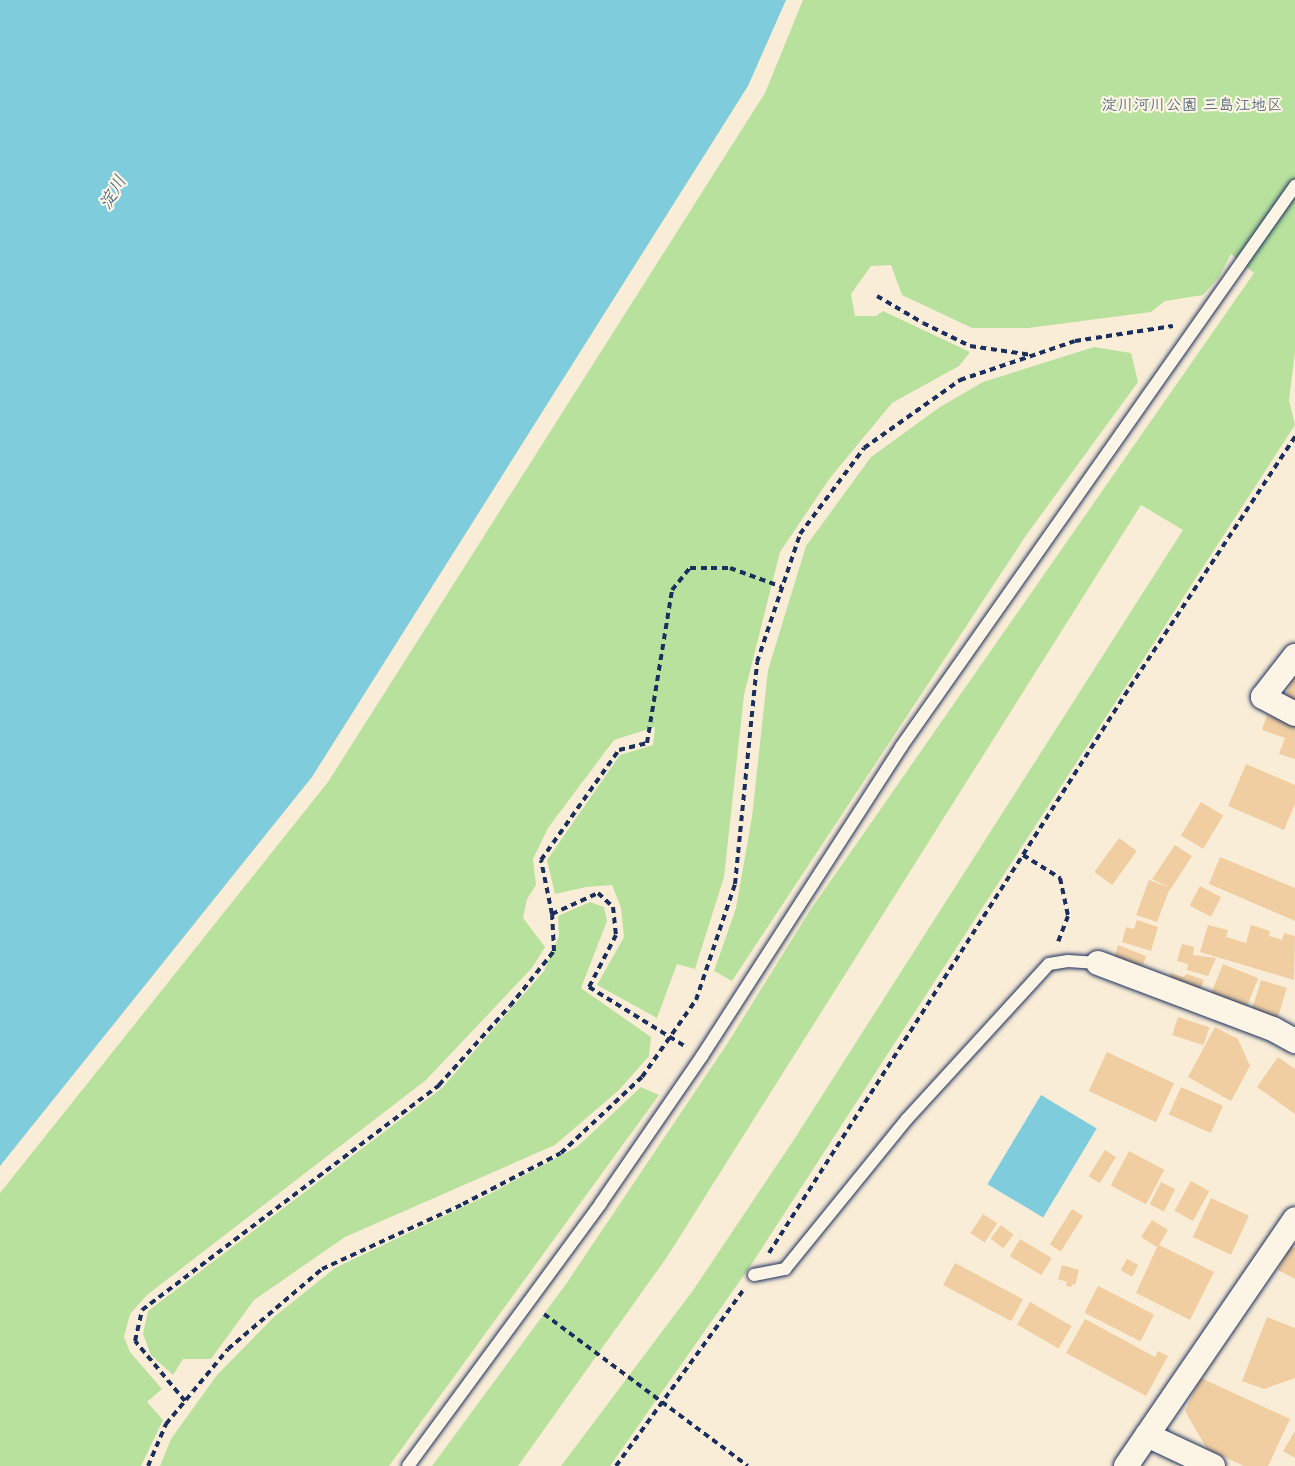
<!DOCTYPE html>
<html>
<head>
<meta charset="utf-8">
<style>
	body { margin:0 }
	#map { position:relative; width:1295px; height:1466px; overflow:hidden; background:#faedd7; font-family:Mali,"Klee One",sans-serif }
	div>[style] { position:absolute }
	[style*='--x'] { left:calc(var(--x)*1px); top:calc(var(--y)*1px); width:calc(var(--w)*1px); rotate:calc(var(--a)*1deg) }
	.green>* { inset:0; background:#b7e19d }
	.water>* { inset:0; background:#7fcddc; transform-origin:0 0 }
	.building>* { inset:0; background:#f0cea1; transform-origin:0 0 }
	.path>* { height:4px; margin-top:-2px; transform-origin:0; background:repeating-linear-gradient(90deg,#1b2f5e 0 6px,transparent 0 10.5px) }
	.roads { filter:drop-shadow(0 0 2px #1b2f5e) drop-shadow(0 0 2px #1b2f5e) }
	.lane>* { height:12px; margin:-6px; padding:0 6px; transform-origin:6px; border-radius:6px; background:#fcf5e5 }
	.street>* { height:24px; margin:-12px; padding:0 12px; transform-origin:12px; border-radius:12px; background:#fcf5e5 }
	span { translate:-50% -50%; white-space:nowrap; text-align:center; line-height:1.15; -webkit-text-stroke:4.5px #fcf5e5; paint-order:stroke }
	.park-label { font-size:16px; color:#3a536b }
	.water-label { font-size:18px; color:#34567e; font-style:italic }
</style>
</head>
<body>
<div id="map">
	<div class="green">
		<div style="clip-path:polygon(803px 0,1295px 0,1295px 352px,1289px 400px,1295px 425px,751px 1265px,610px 1466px,561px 1466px,694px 1289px,795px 1138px,1183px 530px,1141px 505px,667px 1257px,518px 1466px,432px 1466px,566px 1284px,727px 1044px,811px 909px,1254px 273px,1231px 254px,1219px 277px,1203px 295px,1165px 301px,1151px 312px,1028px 328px,972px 328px,902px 295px,891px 265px,871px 266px,851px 294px,855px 316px,876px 316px,883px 311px,970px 352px,959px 366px,892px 403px,830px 478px,780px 552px,744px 695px,724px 877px,695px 969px,677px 964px,657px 1018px,597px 985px,624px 937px,621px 908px,612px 885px,586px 887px,555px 894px,547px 860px,620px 755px,653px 745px,655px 727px,614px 740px,548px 828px,533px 859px,536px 885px,527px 899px,523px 918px,545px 947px,532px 968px,426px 1080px,147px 1295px,130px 1314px,124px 1337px,130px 1352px,162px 1389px,147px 1402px,163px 1420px,141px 1466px,0 1466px,0 1193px,328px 782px,765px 93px)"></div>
		<div style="clip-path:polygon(1094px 347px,1131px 353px,1138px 382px,1027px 534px,732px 981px,714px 971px,736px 908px,752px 817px,768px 670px,806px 546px,871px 457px,940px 407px,983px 382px)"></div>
		<div style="clip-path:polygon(590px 902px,604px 907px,607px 921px,581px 988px,651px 1037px,649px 1056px,619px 1090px,555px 1145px,345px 1237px,254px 1300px,211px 1359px,183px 1359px,173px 1375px,151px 1355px,143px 1334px,148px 1311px,442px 1088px,544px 971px,559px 936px,558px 916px)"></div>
		<div style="clip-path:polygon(641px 1087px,659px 1095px,389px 1466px,160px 1466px,171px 1439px,217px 1375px,274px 1317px,335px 1268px,484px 1197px,577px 1147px)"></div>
	</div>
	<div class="water">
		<div style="clip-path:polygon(0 0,786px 0,748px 86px,312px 777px,0 1166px)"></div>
		<div style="left:1041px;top:1095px;width:65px;height:104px;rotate:31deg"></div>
	</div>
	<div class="building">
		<div style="clip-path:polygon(1295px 673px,1295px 702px,1285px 698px)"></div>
		<div style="clip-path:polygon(1267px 715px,1295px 724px,1295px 759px,1279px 754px,1285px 738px,1262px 730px)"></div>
		<div style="clip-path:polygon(1246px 764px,1295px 785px,1295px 804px,1284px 830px,1228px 806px)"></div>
		<div style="left:1201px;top:802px;width:26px;height:39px;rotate:31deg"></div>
		<div style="left:1119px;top:838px;width:22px;height:42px;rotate:36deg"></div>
		<div style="clip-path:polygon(1175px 845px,1192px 856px,1170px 890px,1170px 888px,1157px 922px,1136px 915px,1149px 880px,1168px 887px,1152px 879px)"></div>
		<div style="clip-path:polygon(1220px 857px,1295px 888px,1295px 921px,1209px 884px)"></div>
		<div style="left:1200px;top:886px;width:24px;height:22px;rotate:28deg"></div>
		<div style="clip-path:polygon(1137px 920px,1158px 927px,1151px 951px,1122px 942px,1126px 927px,1134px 929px)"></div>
		<div style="clip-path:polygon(1208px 925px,1228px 930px,1226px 937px,1246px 943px,1251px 925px,1270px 931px,1269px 936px,1282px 940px,1284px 933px,1295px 936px,1294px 980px,1200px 952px)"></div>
		<div style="clip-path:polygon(1182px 944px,1194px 947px,1193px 955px,1216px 958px,1208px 976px,1187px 970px,1188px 964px,1177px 961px)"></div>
		<div style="clip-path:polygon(1118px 945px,1146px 956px,1140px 974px,1108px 964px,1110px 955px,1115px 956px)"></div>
		<div style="left:1223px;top:964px;width:38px;height:40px;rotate:22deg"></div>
		<div style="clip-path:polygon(1171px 973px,1183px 977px,1187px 974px,1204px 980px,1197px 997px,1167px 986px)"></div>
		<div style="left:1261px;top:980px;width:27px;height:37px;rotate:17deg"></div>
		<div style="left:1178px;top:1017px;width:33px;height:19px;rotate:18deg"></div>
		<div style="clip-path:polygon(1215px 1027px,1238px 1039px,1250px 1066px,1231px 1101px,1188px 1077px)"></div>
		<div style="left:1107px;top:1052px;width:74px;height:43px;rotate:25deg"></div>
		<div style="clip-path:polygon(1278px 1057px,1295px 1069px,1295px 1114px,1257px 1087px)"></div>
		<div style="left:1181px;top:1087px;width:46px;height:30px;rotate:24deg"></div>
		<div style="left:1105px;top:1150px;width:13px;height:31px;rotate:32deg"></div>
		<div style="left:1129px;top:1151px;width:40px;height:39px;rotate:28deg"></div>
		<div style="left:1191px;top:1181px;width:21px;height:34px;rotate:29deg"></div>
		<div style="left:1161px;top:1182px;width:16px;height:25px;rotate:27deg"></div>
		<div style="left:1211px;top:1198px;width:42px;height:43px;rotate:25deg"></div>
		<div style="left:1072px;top:1209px;width:13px;height:42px;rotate:32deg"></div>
		<div style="left:983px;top:1214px;width:17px;height:23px;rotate:33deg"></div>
		<div style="clip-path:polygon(1152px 1220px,1168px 1230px,1159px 1245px,1214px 1272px,1190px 1320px,1136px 1293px,1157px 1247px,1141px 1237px)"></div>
		<div style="left:1001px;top:1225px;width:16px;height:17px;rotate:38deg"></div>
		<div style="left:1020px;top:1239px;width:37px;height:20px;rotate:31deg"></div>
		<div style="clip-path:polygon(1291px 1246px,1295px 1248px,1295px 1279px,1278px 1270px)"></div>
		<div style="left:1127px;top:1259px;width:13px;height:13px;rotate:29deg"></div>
		<div style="left:955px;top:1263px;width:77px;height:25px;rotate:28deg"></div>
		<div style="clip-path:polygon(1062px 1265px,1079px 1270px,1075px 1285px,1072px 1284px,1071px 1287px,1066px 1286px,1067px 1282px,1058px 1279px)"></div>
		<div style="left:1098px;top:1286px;width:63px;height:30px;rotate:27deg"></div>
		<div style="left:1030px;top:1302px;width:48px;height:26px;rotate:30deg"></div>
		<div style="clip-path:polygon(1267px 1317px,1295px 1328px,1295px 1378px,1264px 1389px,1242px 1381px)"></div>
		<div style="clip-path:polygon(1085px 1319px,1155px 1357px,1158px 1351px,1168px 1356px,1146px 1396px,1066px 1353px)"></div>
		<div style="clip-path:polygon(1201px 1378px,1290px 1419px,1268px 1466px,1244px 1466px,1207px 1449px,1185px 1411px)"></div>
		<div style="clip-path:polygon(1295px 1431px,1295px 1458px,1283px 1451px)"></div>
	</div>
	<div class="path">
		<div style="--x:877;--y:296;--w:53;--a:30.4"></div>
		<div style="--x:923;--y:323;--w:52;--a:26.1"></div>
		<div style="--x:970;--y:346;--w:63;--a:8.3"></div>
		<div style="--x:1023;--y:855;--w:44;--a:31.9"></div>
		<div style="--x:1060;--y:878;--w:39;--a:78"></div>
		<div style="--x:1068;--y:916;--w:30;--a:111"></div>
		<div style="--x:552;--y:914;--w:51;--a:-24.5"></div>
		<div style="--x:598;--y:893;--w:21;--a:43"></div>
		<div style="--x:613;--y:907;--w:28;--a:84"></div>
		<div style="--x:616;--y:935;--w:59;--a:117.4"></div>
		<div style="--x:589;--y:987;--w:114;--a:31.7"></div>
		<div style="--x:769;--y:1253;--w:671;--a:-57.47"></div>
		<div style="--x:1130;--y:687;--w:300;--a:-56.6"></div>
		<div style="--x:544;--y:1314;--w:254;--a:36.7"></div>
		<div style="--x:185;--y:1401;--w:78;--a:-129.8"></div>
		<div style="--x:135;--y:1341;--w:32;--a:-77"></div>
		<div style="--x:142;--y:1310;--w:373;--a:-37.1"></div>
		<div style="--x:439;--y:1085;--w:106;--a:-48.1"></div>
		<div style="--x:510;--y:1006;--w:70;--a:-51.3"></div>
		<div style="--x:554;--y:951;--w:37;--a:-93"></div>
		<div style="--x:552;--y:914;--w:55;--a:-101.5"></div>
		<div style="--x:541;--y:860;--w:135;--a:-54.7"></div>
		<div style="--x:619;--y:750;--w:29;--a:-14"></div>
		<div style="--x:647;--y:743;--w:155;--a:-80.7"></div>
		<div style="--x:672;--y:590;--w:28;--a:-51"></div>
		<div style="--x:690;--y:568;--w:40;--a:0"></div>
		<div style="--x:730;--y:568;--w:55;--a:20.1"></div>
		<div style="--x:148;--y:1466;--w:46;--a:-66.8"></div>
		<div style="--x:166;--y:1424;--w:97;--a:-50.4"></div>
		<div style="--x:228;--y:1349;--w:123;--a:-40.4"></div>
		<div style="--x:322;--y:1269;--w:155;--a:-24.7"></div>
		<div style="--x:463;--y:1204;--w:110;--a:-27.5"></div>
		<div style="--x:561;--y:1153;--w:111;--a:-43.2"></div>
		<div style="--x:642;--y:1077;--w:94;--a:-55"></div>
		<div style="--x:696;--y:1000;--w:122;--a:-71.4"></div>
		<div style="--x:735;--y:884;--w:223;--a:-84.3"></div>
		<div style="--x:757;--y:662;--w:135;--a:-71.4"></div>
		<div style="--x:800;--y:534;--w:107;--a:-53.3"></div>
		<div style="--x:864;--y:448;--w:118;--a:-35.3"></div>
		<div style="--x:960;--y:380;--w:121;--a:-18.7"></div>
		<div style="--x:1075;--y:341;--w:99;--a:-8.7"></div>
		<div style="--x:616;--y:1466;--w:218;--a:-54.1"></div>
	</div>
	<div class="roads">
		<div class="lane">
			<div style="--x:754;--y:1275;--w:32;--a:-11"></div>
			<div style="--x:785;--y:1269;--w:193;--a:-50.9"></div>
			<div style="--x:907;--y:1119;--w:210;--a:-47.5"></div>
			<div style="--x:1049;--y:964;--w:19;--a:-9"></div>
			<div style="--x:1068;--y:961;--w:30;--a:4"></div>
			<div style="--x:408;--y:1466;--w:326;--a:-53.7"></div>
			<div style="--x:601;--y:1203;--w:178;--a:-55.5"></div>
			<div style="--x:702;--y:1056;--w:368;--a:-57.2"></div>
			<div style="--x:901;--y:747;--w:686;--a:-54.92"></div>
		</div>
		<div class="street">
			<div style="--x:1295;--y:656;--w:52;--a:128"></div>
			<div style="--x:1263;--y:697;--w:36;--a:28"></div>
			<div style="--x:1098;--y:963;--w:187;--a:20.7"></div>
			<div style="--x:1273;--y:1029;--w:25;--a:29"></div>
			<div style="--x:1147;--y:1435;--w:73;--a:25.2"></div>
			<div style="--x:1126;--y:1466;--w:299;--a:-55.6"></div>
		</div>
	</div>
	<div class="park-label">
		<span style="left:1192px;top:104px">淀川河川公園 三島江地区</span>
	</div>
	<div class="water-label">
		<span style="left:112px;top:192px;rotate:-60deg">淀川</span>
	</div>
</div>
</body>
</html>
